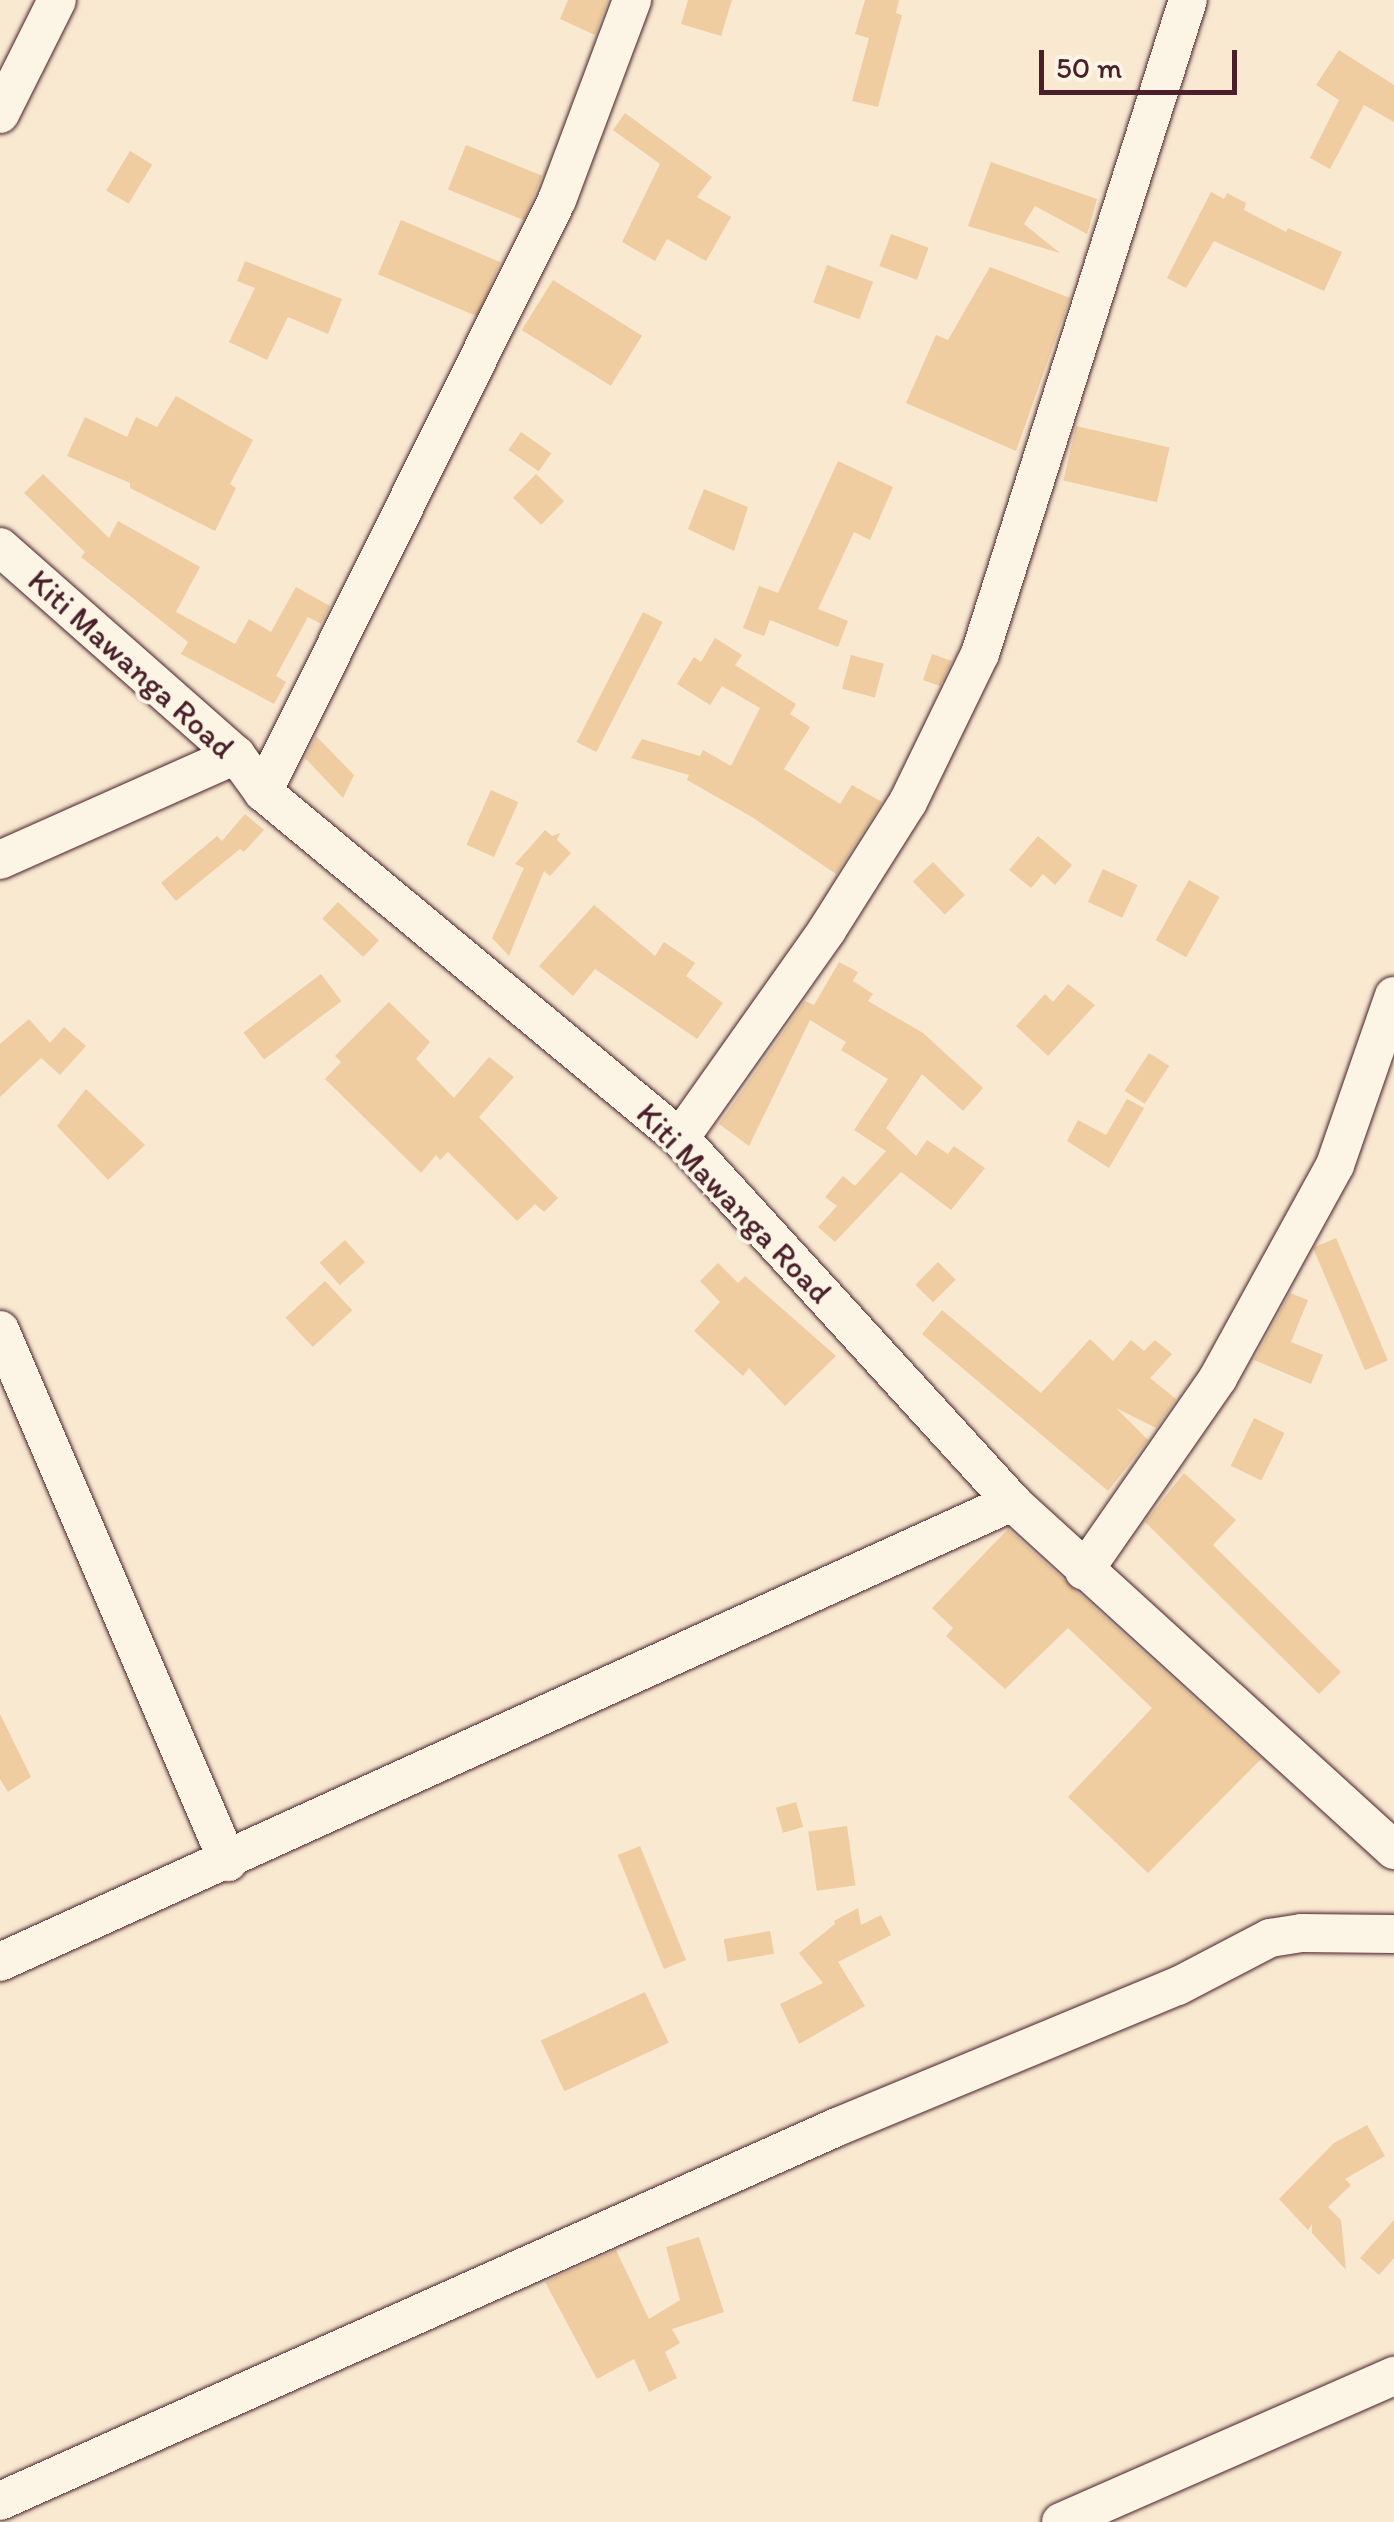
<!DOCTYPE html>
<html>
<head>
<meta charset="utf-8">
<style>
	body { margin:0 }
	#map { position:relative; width:1394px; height:2522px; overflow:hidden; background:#f8e9d0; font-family:Itim,sans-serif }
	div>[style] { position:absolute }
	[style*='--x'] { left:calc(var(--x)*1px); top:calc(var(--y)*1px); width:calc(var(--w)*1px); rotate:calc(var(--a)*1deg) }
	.building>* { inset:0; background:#efcda0; transform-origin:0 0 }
	.roads { filter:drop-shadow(0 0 2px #4a1f2b) drop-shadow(0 0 2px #4a1f2b) }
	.minor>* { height:38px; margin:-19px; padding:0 19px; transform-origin:19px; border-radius:19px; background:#fcf5e5 }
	span { translate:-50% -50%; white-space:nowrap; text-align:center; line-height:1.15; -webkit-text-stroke:8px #fcf5e5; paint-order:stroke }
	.street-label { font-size:32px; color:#4a1f2b }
	.scale { position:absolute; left:1039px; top:50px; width:198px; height:45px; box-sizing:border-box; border:5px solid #4a1f2b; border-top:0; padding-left:12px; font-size:30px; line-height:35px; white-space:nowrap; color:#4a1f2b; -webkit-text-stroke:8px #fcf5e5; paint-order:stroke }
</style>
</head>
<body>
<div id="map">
	<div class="building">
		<div style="clip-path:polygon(568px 0,608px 0,595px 35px,560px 19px)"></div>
		<div style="clip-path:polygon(688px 0,732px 0,721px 36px,681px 24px)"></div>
		<div style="clip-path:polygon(865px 0,899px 0,896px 13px,902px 15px,878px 107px,852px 101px,869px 38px,855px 34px)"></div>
		<div style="clip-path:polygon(1339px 50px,1394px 85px,1394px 122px,1364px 105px,1330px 169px,1310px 158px,1339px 100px,1316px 85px)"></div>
		<div style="clip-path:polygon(625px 113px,712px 177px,697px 197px,731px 217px,706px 261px,667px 239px,655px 261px,622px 242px,660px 164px,613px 130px)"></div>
		<div style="left:466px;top:145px;width:82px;height:48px;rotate:22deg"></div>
		<div style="left:130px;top:151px;width:26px;height:46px;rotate:31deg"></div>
		<div style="clip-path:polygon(991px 162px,1097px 199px,1087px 234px,1035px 206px,1024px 224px,1060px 253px,968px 226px)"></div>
		<div style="clip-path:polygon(1211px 192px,1224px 199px,1227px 193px,1246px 203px,1244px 210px,1286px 232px,1288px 228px,1342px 252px,1324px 291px,1214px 241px,1186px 288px,1167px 278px)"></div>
		<div style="left:401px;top:220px;width:108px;height:59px;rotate:23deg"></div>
		<div style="left:891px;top:234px;width:40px;height:34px;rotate:20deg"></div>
		<div style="clip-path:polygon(245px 261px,342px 299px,328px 334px,288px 317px,267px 360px,229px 342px,255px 288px,237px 281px)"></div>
		<div style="left:827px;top:265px;width:49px;height:40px;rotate:20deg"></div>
		<div style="clip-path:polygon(990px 267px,1070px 298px,1016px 451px,906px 403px,936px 335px,948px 340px)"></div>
		<div style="left:553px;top:280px;width:105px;height:59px;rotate:32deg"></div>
		<div style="clip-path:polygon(176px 396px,253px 440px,230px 484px,236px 488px,215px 531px,130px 488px,130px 483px,67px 456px,85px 417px,127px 437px,136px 417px,157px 427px)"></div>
		<div style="left:1076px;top:426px;width:96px;height:56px;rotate:13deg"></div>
		<div style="left:521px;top:432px;width:37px;height:22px;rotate:35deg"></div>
		<div style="clip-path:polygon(838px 461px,893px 487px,870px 540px,854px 532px,818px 609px,848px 621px,838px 647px,770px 620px,764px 636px,743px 628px,759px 586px,778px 593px)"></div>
		<div style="clip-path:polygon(43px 474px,109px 538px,118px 521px,200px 567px,176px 612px,235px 644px,249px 619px,271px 632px,296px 587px,330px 606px,321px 624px,308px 617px,276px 676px,286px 682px,274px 704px,181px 654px,188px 642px,81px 557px,85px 552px,24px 493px)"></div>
		<div style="left:536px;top:474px;width:39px;height:33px;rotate:44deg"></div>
		<div style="clip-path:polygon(704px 489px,748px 507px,734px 551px,688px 529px)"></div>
		<div style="left:643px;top:612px;width:22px;height:146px;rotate:27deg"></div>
		<div style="clip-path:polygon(715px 638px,742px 655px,735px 665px,796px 704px,790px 714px,810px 727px,784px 769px,840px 804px,852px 785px,882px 802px,836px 874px,752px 817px,687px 780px,689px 775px,631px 758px,642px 739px,700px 756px,703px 750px,731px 766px,760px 708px,722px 686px,710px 705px,677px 684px,694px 657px,701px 662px)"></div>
		<div style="clip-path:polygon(932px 654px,952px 661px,940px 686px,923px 680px)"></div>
		<div style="left:851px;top:655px;width:34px;height:35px;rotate:15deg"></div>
		<div style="clip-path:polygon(316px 736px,354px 775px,343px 798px,305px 758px)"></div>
		<div style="left:491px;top:790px;width:30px;height:60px;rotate:24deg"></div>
		<div style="clip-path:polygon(245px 814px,264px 830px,244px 852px,240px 849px,176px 901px,161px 883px,217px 836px,222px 841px)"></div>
		<div style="clip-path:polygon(545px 830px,552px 836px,560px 833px,557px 840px,571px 853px,550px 876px,544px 871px,509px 956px,492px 938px,524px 868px,515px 864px)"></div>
		<div style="clip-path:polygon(1038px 836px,1072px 865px,1055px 885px,1043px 874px,1031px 888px,1009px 870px)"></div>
		<div style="left:933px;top:862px;width:46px;height:28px;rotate:46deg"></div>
		<div style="left:1103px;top:869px;width:38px;height:36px;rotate:25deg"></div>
		<div style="left:1189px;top:880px;width:35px;height:69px;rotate:29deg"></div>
		<div style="left:338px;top:902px;width:56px;height:23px;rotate:43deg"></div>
		<div style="clip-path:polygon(594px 905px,655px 956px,664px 942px,695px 963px,686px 976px,723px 1003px,697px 1039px,595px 969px,573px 996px,539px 966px)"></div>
		<div style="clip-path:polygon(839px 962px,858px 972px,853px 981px,873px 994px,868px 1001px,923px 1033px,983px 1088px,963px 1111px,922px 1074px,886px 1128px,916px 1156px,927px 1140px,948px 1154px,954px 1146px,985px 1168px,951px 1210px,901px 1172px,835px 1242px,818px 1227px,837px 1206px,825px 1197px,843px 1176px,855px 1186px,886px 1151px,854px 1130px,888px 1079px,841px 1050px,846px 1042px,810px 1020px,749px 1146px,719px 1124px,805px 1001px,814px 1005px)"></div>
		<div style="left:321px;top:974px;width:34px;height:97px;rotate:53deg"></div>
		<div style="clip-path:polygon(1068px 984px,1095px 1005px,1048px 1056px,1016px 1026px,1045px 994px,1053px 1002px)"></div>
		<div style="clip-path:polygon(389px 1002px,430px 1042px,416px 1059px,454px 1098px,489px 1057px,514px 1077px,479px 1117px,558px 1198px,544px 1212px,535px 1204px,517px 1221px,448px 1152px,440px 1160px,436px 1155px,421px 1173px,325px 1079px,341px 1062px,335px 1056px)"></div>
		<div style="clip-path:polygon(29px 1019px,50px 1043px,64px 1027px,86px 1046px,60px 1075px,41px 1058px,0 1097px,0 1044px)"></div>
		<div style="left:1149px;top:1053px;width:24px;height:45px;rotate:33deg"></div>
		<div style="clip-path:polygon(86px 1089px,145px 1145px,108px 1180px,57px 1126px)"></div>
		<div style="clip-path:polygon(1127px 1099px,1144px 1108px,1109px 1168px,1067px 1141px,1078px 1120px,1106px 1135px)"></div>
		<div style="left:1336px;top:1238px;width:133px;height:25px;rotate:67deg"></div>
		<div style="left:345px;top:1240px;width:30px;height:34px;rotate:48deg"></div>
		<div style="left:938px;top:1262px;width:25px;height:32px;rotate:45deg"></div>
		<div style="clip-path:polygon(718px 1263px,738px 1283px,745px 1276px,836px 1356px,785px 1406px,749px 1368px,743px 1376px,694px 1331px,720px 1302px,700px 1281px)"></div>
		<div style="left:325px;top:1281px;width:40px;height:54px;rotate:47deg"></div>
		<div style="clip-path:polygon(1290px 1293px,1308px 1300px,1291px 1342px,1323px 1355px,1311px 1384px,1254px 1360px)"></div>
		<div style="clip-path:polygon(942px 1310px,1041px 1393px,1090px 1339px,1113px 1361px,1131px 1340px,1144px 1351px,1155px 1340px,1172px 1354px,1150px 1378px,1176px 1399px,1156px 1428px,1116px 1408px,1148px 1440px,1108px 1491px,922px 1334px)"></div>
		<div style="left:1254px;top:1418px;width:34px;height:53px;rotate:26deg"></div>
		<div style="clip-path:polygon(1184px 1473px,1236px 1520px,1213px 1545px,1341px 1672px,1319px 1694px,1145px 1522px)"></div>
		<div style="clip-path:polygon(1008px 1529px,1261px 1759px,1148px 1873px,1068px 1797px,1152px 1708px,1068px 1628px,1005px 1689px,946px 1636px,953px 1628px,932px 1608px)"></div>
		<div style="clip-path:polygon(0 1714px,31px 1777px,8px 1792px,0 1779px)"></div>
		<div style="left:796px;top:1802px;width:26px;height:21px;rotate:74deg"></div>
		<div style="left:847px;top:1826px;width:60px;height:39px;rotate:82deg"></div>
		<div style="left:640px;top:1846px;width:123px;height:24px;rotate:68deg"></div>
		<div style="clip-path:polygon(858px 1908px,861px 1925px,881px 1915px,891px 1935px,838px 1962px,865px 2006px,799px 2044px,780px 2004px,823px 1983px,799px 1953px,835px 1924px,834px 1921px)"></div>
		<div style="left:770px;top:1931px;width:23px;height:47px;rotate:80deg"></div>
		<div style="left:645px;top:1992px;width:56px;height:115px;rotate:65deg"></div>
		<div style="clip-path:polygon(1367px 2125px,1385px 2156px,1345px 2179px,1351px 2185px,1328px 2207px,1341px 2220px,1346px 2270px,1312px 2233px,1312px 2224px,1308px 2230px,1279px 2199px,1334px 2143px)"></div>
		<div style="clip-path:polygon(1394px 2220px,1394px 2258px,1379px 2275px,1360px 2258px)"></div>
		<div style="clip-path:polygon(699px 2237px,724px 2312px,672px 2329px,680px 2343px,665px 2352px,677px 2378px,649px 2392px,634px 2359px,597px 2379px,545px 2282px,616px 2250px,649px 2319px,680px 2300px,666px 2247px)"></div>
	</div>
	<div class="roads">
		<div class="minor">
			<div style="--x:0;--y:114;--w:127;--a:-63.4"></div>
			<div style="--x:0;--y:547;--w:315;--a:41.4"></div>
			<div style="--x:236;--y:755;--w:46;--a:53.9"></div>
			<div style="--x:263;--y:792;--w:542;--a:39.68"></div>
			<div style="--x:680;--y:1138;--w:493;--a:47.6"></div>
			<div style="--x:1012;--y:1502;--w:517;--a:42.33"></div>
			<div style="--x:263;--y:792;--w:661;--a:-63.59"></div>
			<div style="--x:557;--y:200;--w:214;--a:-69.4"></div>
			<div style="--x:0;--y:860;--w:258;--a:-24"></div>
			<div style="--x:680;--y:1138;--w:255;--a:-54.7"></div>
			<div style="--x:827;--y:930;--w:151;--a:-57.7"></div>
			<div style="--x:908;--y:802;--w:165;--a:-64.1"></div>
			<div style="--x:980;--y:654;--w:686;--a:-72.36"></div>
			<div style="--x:0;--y:1330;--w:579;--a:66.8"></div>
			<div style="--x:1084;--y:1571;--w:235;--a:-55.2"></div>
			<div style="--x:1218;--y:1378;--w:243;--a:-61.2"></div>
			<div style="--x:1335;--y:1165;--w:179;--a:-70.8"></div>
			<div style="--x:0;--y:1962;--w:1112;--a:-24.44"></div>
			<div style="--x:0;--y:2501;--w:917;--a:-24.08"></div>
			<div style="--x:837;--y:2127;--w:369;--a:-22.5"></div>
			<div style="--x:1178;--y:1986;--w:104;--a:-27.6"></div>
			<div style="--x:1270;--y:1938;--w:32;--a:-9"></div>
			<div style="--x:1302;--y:1933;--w:92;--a:0.6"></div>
			<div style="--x:1061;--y:2522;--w:364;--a:-23.7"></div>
		</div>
	</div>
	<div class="street-label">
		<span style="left:131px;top:664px;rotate:42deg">Kiti Mawanga Road</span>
		<span style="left:734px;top:1203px;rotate:46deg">Kiti Mawanga Road</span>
	</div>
	<div class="scale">50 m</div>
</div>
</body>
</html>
